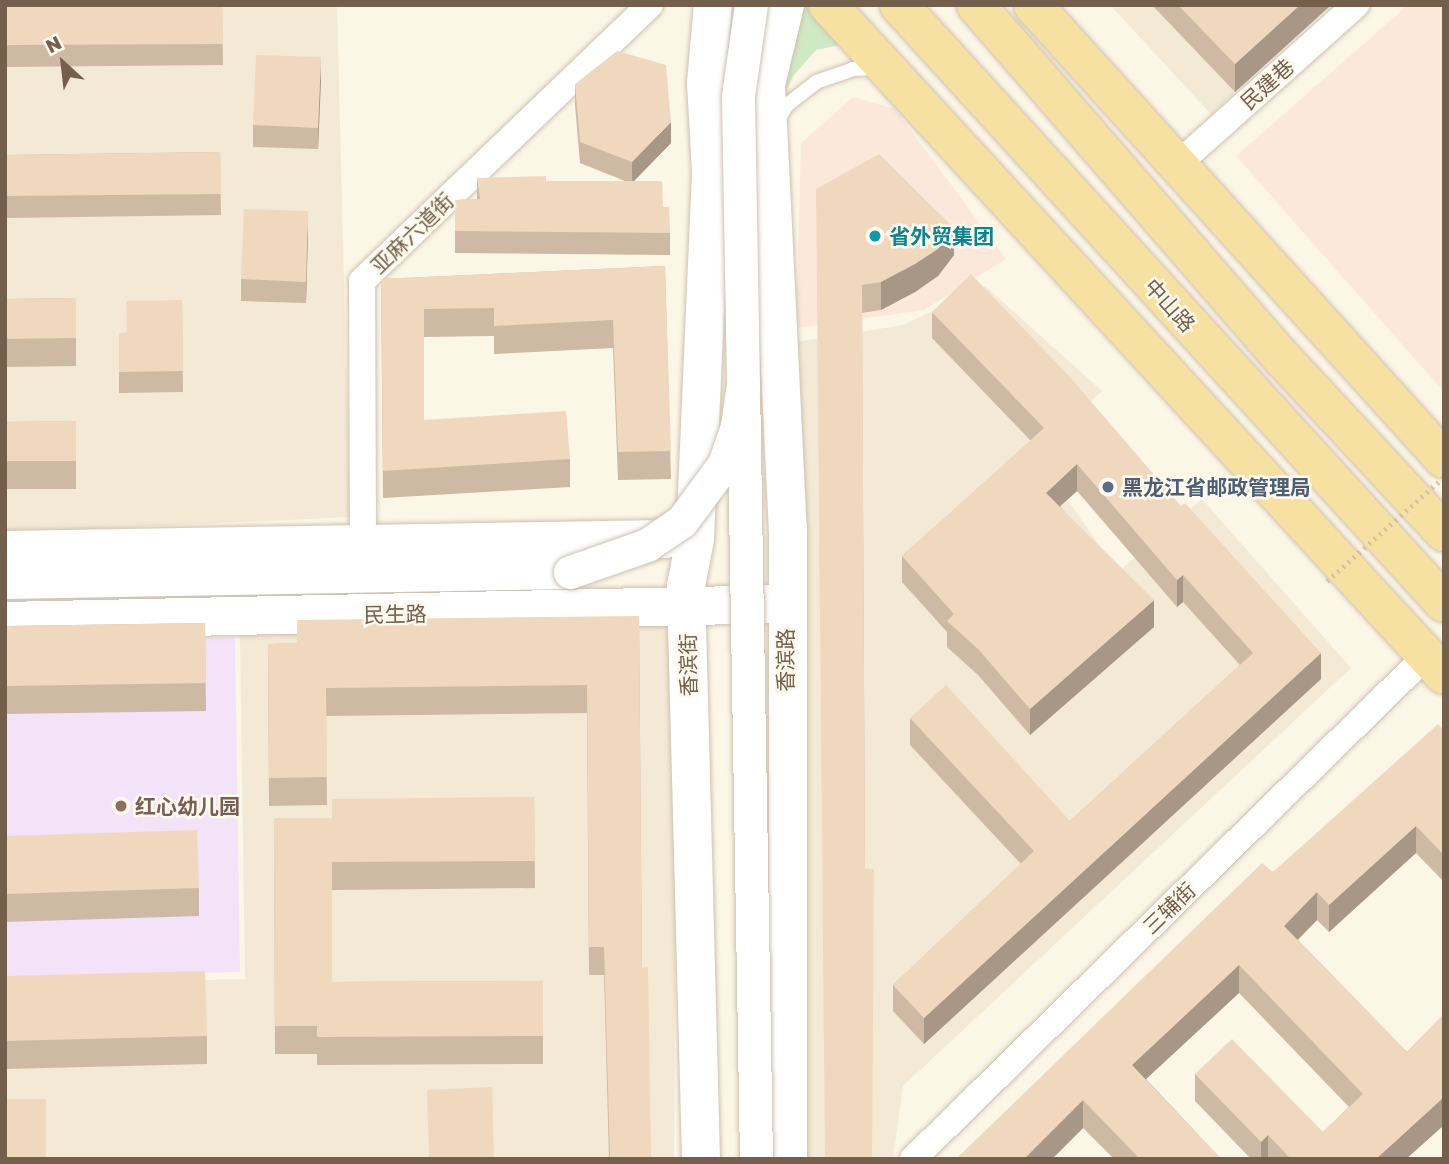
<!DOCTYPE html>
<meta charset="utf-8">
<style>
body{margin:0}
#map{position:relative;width:1449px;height:1164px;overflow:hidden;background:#fcf6e7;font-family:"Golos Text","Noto Sans SC",sans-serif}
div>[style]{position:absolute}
.residential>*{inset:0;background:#f3e9d5}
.commercial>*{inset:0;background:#fbe8db}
.education>*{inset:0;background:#f3e3f8}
.green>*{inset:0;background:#d0e9c5}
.roads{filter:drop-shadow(0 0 2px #cfc1b0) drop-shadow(0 0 2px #cfc1b0)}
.service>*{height:14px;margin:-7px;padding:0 7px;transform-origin:7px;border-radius:7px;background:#fff}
.minor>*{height:26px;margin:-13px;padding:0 13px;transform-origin:13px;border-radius:13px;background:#fff}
.tertiary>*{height:33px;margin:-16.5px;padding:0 16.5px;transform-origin:16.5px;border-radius:16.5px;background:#fff}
.secondary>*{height:38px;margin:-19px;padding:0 19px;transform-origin:19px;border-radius:19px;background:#fff}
.primary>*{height:38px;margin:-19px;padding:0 19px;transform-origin:19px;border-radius:19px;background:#f7e1a2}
.path-bridge>*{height:4.5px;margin-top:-2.25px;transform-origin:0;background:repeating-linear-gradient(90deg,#d5bca2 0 2px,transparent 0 7px)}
.bridges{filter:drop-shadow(0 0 2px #cfc1b0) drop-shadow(0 0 2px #cfc1b0)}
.tertiary-bridge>*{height:33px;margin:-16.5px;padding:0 16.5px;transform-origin:16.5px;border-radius:16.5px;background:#fff}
.wall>*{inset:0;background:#cebaa4}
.shaded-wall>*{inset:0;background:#a89786}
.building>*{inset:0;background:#f0d8bf}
.dots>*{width:19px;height:19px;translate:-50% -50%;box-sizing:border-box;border:4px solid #fef9ed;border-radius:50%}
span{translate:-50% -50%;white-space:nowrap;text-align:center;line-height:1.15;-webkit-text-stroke:5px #fef9ed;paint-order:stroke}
.street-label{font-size:21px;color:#745f4c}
.culture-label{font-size:21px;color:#0d838f;font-weight:700}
.left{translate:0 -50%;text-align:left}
.service-label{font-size:21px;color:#4e5e75;font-weight:700}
.education-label{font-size:21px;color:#785e54;font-weight:700}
.frame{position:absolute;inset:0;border:7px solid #745f4c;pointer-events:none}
.north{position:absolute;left:28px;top:28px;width:70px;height:70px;-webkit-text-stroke:5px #fef9ed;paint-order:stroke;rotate:333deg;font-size:19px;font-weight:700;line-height:28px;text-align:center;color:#745f4c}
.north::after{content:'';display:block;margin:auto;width:24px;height:32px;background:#745f4c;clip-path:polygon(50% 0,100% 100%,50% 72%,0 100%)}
</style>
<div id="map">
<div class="residential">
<i style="clip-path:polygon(5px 5px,337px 5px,350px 517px,5px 533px)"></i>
<i style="clip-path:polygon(1110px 5px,1332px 5px,1211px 114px)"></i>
<i style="clip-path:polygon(985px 286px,1102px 391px,1034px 452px,1118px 572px,1202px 499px,1351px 668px,903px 1086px,893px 1159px,801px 1159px,797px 342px,903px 325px)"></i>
<i style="clip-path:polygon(677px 616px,674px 1159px,5px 1159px,5px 985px,245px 979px,240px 636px)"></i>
</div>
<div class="commercial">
<i style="clip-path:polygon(1408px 5px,1444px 5px,1444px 392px,1236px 156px)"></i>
<i style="clip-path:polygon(853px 97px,895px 109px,1006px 259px,924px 310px,796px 328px,801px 143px)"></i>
</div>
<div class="education">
<i style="clip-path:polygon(235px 637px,240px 972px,5px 978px,5px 640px)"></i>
</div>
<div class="green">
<i style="clip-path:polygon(799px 5px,841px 5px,874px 38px,816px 50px,794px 75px,778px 106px)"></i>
</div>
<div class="roads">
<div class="service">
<i style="left:776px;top:123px;width:21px;rotate:-59deg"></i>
<i style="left:787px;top:105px;width:37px;rotate:-38deg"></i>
<i style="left:816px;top:82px;width:39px;rotate:-19deg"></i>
<i style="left:853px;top:69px;width:26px;rotate:-2deg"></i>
</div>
<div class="minor">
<i style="left:1178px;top:164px;width:239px;rotate:-41.8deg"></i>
<i style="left:363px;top:543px;width:262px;rotate:-90.2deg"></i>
<i style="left:362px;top:281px;width:399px;rotate:-43.8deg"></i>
<i style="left:913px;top:1159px;width:717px;rotate:-44.43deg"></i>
</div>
<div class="tertiary">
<i style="left:5px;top:582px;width:565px;rotate:-1.01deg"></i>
</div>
<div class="secondary">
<i style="left:785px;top:5px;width:81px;rotate:103.5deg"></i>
<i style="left:766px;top:84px;width:446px;rotate:87.2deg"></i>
<i style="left:788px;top:529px;width:630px;rotate:90deg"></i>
<i style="left:5px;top:550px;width:660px;rotate:-0.95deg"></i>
<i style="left:5px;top:621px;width:778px;rotate:-1.25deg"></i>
<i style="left:701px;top:1159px;width:573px;rotate:-91.5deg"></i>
<i style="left:686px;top:586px;width:48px;rotate:-79.2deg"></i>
<i style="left:695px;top:539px;width:367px;rotate:-87.5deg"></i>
<i style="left:711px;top:172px;width:89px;rotate:-93.2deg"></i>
<i style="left:706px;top:83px;width:78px;rotate:-84.9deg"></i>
</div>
<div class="primary">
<i style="left:828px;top:5px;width:910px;rotate:47.4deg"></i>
<i style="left:899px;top:5px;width:809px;rotate:47.65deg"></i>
<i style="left:976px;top:5px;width:470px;rotate:49.1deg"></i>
<i style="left:1284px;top:360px;width:235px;rotate:47.1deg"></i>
<i style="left:1033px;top:5px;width:612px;rotate:47.85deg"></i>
</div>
</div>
<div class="path-bridge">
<i style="left:1327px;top:581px;width:157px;rotate:-41.6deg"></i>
</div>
<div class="bridges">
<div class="tertiary-bridge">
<i style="left:743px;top:384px;width:775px;rotate:89.04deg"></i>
<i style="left:570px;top:572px;width:82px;rotate:-19.3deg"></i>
<i style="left:647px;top:545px;width:42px;rotate:-34.4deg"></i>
<i style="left:682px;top:521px;width:71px;rotate:-53.6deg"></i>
<i style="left:724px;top:464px;width:40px;rotate:-71.1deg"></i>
<i style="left:737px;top:426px;width:42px;rotate:-81.9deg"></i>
<i style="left:743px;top:384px;width:288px;rotate:-91deg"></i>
<i style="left:738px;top:96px;width:92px;rotate:-81.9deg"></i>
</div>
</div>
<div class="wall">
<i style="clip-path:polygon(5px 5px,222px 5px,223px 65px,5px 67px)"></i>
<i style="clip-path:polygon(1152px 5px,1331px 5px,1235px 92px)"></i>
<i style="clip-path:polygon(321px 79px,318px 149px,253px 147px,253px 125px)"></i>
<i style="clip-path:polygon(575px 84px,671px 143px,634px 181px,663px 207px,670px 233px,670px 255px,455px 253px,455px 200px,477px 199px,477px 178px,546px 181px,625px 181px,580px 163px,575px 105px)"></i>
<i style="clip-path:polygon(220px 152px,221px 215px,5px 218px,5px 155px)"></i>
<i style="clip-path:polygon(816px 189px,954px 255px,938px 276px,915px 292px,881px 310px,862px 313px,865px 869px,872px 1159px)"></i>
<i style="clip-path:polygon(308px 233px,306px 303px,241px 301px,241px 279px)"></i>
<i style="clip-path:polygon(665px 266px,671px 479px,618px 480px,613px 348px,494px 354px,494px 336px,424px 337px,424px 420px,570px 459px,570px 487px,383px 498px,381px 279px)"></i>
<i style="clip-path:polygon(76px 298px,76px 366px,5px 367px,5px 299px)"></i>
<i style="clip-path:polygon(182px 300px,183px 392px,119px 393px,119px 334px,126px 333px)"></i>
<i style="clip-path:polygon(932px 312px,1321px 679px,924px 1044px,893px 1011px,893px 985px,1021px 864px,910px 745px,910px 718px,1070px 821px,1240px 665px,1183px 602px,1177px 607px,1077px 491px,1060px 506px,1154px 627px,1030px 735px,978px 675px,947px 647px,947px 632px,902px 582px,902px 556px,1031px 441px,932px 338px)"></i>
<i style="clip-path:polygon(76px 421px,76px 489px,5px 489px,5px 422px)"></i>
<i style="clip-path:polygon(639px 616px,642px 968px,651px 1159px,609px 1159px,604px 975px,589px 975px,587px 713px,326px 716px,327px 805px,269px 806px,268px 644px,297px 643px)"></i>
<i style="clip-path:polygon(205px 623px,206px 711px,5px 714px,5px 626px)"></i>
<i style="clip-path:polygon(1444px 731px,1444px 882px,1416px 853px,1329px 932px,1317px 920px,1298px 940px,1407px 1052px,1444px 1014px,1444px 1125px,1406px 1159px,1251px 1159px,1195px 1101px,1195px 1074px,1323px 1132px,1349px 1107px,1239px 993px,1146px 1079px,1221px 1159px,1114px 1159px,1083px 1128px,1052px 1159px,956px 1159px,1273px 872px)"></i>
<i style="clip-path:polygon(534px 797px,535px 888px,332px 890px,332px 982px,543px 981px,543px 1064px,317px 1065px,317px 1054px,275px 1054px,274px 818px,332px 818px)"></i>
<i style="clip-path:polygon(5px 836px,199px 888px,199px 916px,5px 922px)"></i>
<i style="clip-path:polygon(5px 976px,207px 1036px,207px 1064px,5px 1069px)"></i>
</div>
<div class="shaded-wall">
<i style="clip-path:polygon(1300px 5px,1331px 5px,1235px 92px,1235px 64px)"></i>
<i style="clip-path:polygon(321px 57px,321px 79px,318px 149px,318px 128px)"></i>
<i style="clip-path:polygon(671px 122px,671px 143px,632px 183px,632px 162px)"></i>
<i style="clip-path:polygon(308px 211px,308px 233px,306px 303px,306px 282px)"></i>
<i style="clip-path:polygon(954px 228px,954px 255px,938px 276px,915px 292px,881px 310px,881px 282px)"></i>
<i style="clip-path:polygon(1077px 464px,1077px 491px,1046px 519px,1046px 493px)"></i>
<i style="clip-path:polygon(1183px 575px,1183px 602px,1177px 607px,1177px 580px)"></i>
<i style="clip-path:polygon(1154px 600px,1154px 627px,1030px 735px,1030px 709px)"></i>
<i style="clip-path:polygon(1321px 653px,1321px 679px,924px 1044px,924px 1018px)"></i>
<i style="clip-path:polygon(1416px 826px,1416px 853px,1329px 932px,1329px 905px)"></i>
<i style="clip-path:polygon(1317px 892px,1317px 920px,1284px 953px,1284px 926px)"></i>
<i style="clip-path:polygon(1239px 965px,1239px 993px,1132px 1092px,1132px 1065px)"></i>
<i style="clip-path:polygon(1444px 1097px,1444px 1125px,1406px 1159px,1376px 1159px)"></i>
<i style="clip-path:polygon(1083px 1100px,1083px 1128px,1052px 1159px,1024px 1159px)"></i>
<i style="clip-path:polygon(1268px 1135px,1268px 1159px,1261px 1159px,1261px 1142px)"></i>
</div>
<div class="building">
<i style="clip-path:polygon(5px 5px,222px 5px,223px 44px,5px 45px)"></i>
<i style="clip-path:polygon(1178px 5px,1300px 5px,1235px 64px)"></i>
<i style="clip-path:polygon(617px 51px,666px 65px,671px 122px,632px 162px,580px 142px,575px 84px)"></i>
<i style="clip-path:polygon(256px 55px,321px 57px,318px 128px,253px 125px)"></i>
<i style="clip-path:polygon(220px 152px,221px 194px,5px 196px,5px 155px)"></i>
<i style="clip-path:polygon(879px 154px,954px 228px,938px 249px,915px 264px,881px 282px,862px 285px,865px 869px,874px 869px,872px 1159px,825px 1159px,816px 189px)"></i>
<i style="clip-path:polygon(546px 176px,546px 181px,662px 181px,663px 207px,669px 207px,670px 233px,455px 231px,455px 200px,480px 199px,477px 178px)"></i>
<i style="clip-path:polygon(244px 209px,308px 211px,306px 282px,241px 279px)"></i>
<i style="clip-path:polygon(665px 266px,671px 451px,618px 452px,613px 320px,494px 326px,494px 308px,424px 309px,424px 420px,566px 411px,570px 459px,383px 471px,381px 279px)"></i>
<i style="clip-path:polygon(971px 274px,1069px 376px,1181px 506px,1185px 503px,1321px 653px,924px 1018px,893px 985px,1034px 851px,910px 718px,946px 685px,1070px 821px,1253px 653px,1183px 575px,1177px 580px,1077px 464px,1046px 493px,1154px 600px,1030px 709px,978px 649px,947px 621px,954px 614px,902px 556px,1044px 428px,932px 312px)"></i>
<i style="clip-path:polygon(76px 298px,76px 338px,5px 339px,5px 299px)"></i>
<i style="clip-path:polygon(182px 300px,183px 371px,119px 372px,119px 334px,127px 333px,126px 301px)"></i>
<i style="clip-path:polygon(76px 421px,76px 461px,5px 461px,5px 422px)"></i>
<i style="clip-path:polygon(639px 616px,642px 968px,648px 967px,651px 1159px,610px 1159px,604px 947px,589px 947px,587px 685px,326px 688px,327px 777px,269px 778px,268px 644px,297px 643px,297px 620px)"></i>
<i style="clip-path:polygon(205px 623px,206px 683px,5px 686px,5px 626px)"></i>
<i style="clip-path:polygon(1438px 724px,1444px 731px,1444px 855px,1416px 826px,1329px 905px,1317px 892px,1284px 926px,1407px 1052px,1444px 1014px,1444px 1097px,1376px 1159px,1291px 1159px,1268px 1135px,1261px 1142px,1195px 1074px,1232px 1039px,1323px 1132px,1363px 1094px,1239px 965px,1132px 1065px,1221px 1159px,1140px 1159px,1083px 1100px,1024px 1159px,956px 1159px,1262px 863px,1273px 872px)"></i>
<i style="clip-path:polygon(534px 797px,535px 861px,332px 862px,332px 982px,543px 981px,543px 1036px,317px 1037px,317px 1026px,275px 1026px,274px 818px,332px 818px,332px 799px)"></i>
<i style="clip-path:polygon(197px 830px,199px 888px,5px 894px,5px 836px)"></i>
<i style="clip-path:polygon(205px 971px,207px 1036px,5px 1041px,5px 976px)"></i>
<i style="clip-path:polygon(492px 1087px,494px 1159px,429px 1159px,427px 1090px)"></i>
<i style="clip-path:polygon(5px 1099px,46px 1099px,46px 1159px,5px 1159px)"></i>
</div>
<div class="dots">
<i style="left:875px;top:236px;background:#0f9aa8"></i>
<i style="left:1108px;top:487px;background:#5c6f8a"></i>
<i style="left:121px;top:806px;background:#8d6e63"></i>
</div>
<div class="street-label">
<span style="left:1267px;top:84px;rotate:-42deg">民建巷</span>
<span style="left:412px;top:233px;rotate:-44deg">亚麻六道街</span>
<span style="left:1170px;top:305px;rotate:48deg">中山路</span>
<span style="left:395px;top:614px;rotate:-1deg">民生路</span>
<span style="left:785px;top:660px;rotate:-90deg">香滨路</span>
<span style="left:688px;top:665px;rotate:-91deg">香滨街</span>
<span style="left:1169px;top:908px;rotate:-44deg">三辅街</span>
</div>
<div class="culture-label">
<span class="left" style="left:889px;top:236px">省外贸集团</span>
</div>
<div class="service-label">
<span class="left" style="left:1122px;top:487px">黑龙江省邮政管理局</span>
</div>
<div class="education-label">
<span class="left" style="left:135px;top:806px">红心幼儿园</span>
</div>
<div class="frame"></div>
<div class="north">N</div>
</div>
